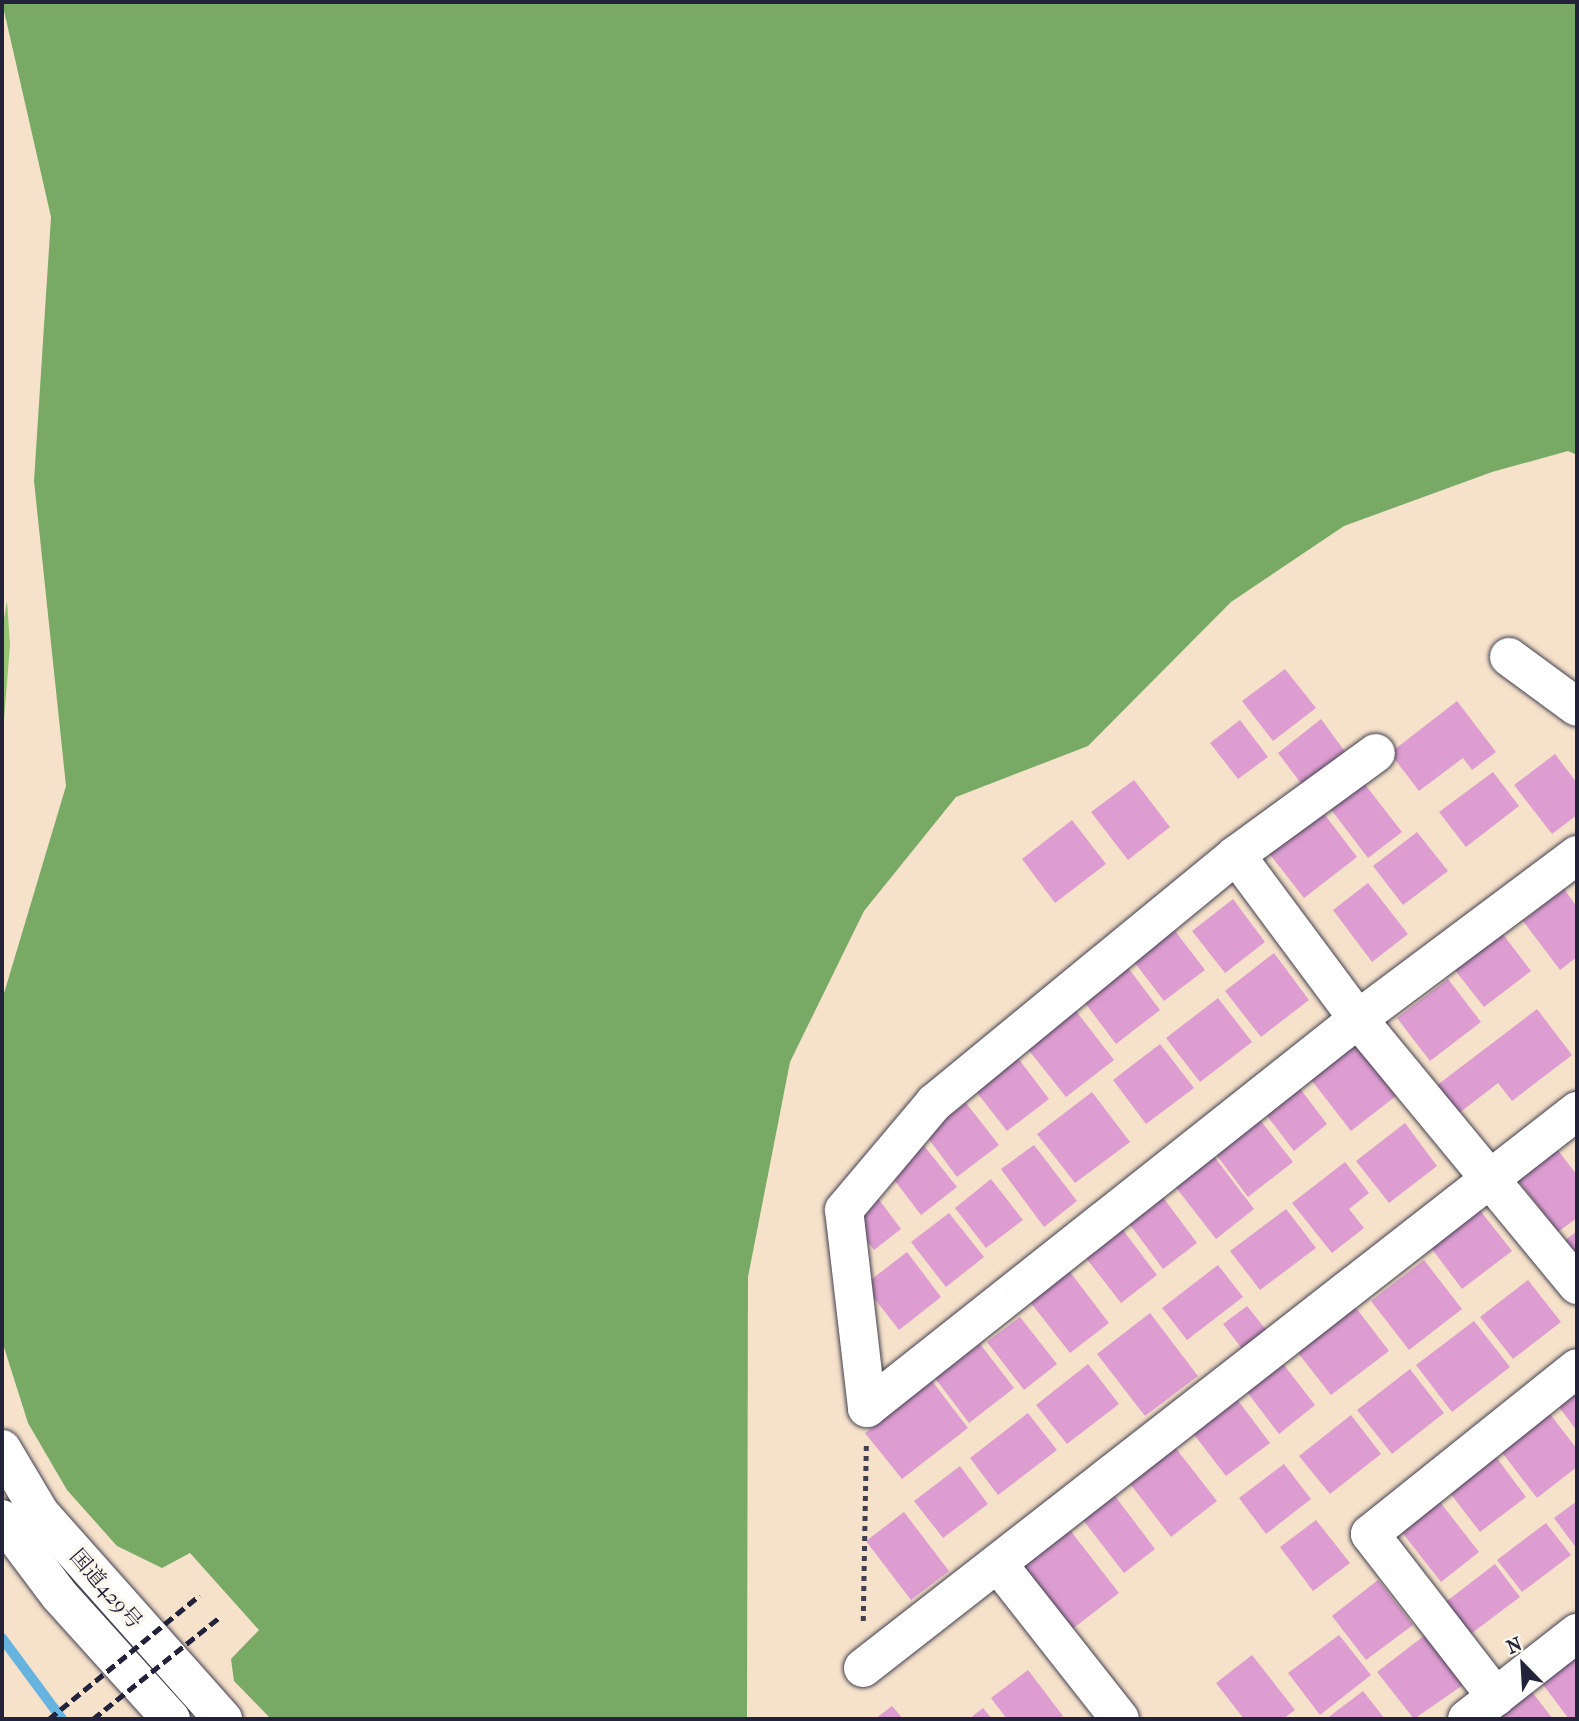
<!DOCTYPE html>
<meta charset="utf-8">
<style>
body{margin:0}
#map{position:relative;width:1579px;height:1721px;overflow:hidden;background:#f6e2ca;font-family:"IM FELL French Canon","Noto Serif JP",serif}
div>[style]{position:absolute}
.green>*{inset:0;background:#95c473}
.forest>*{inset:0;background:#78aa65}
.stream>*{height:10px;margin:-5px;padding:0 5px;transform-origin:5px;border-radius:5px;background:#66b3df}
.building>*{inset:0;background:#de9dd1}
.path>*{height:4.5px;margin-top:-2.25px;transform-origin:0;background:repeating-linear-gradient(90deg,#423f50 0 5px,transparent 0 10px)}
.roads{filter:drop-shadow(0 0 2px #423f50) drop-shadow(0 0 2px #423f50)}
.street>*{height:38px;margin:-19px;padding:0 19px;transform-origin:19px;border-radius:19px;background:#fff}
.highway>*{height:38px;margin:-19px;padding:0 19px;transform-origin:19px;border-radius:19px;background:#fff}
.rail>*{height:5px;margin-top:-2.5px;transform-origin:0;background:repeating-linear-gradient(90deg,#22223b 0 10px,transparent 0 15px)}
span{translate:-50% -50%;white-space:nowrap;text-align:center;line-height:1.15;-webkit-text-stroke:6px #fbf7ec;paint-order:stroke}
.street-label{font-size:21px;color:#22223b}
.frame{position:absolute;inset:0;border:4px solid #22223b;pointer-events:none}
.north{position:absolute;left:1488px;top:1630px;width:70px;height:70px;-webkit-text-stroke:5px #fbf7ec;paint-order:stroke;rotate:336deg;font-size:19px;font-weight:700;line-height:28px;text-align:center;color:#22223b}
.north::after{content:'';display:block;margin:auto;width:24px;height:32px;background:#22223b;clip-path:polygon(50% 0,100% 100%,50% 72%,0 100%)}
</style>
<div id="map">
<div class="green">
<i style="clip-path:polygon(7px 601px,10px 645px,2px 745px,2px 630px)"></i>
</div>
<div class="forest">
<i style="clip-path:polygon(2px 2px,1577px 2px,1577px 455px,1568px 451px,1492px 472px,1344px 526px,1231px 602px,1088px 746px,956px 797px,864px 911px,790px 1062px,748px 1277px,747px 1719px,271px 1719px,234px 1681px,231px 1659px,259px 1630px,190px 1553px,162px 1568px,117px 1546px,67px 1490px,28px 1423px,2px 1341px,2px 1000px,66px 786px,34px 481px,51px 217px)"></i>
</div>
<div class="stream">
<i style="left:2px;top:1638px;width:101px;rotate:53.5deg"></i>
</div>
<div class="building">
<i style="clip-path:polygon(1285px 669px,1316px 708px,1273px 741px,1242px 701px)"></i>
<i style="clip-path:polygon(1457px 701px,1496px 752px,1472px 770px,1463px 758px,1419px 791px,1390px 753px)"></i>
<i style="clip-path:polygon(1321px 719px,1346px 753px,1303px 786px,1278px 753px)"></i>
<i style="clip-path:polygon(1240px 720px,1268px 757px,1238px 779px,1210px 743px)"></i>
<i style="clip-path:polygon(1555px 754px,1577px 783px,1577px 815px,1552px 834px,1514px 785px)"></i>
<i style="clip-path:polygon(1493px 772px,1519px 806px,1466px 847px,1439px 812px)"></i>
<i style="clip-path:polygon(1360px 778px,1402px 832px,1368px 858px,1326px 803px)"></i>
<i style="clip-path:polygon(1134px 780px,1170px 827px,1128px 860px,1091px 812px)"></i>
<i style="clip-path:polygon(1322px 811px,1357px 857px,1304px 898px,1268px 852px)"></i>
<i style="clip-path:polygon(1072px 820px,1106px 864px,1055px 903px,1022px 859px)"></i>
<i style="clip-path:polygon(1417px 832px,1448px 871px,1403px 905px,1373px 866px)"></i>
<i style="clip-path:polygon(1368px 883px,1408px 934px,1372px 962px,1333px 910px)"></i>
<i style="clip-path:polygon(1564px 889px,1577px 907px,1577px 957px,1560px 970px,1523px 921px)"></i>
<i style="clip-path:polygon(1233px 899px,1265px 942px,1225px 973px,1192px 931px)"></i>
<i style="clip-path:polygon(1172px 927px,1205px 970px,1164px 1001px,1132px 959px)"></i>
<i style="clip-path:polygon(1499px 929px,1531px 971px,1484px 1007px,1451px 965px)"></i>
<i style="clip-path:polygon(1274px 953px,1309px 1000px,1261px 1037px,1225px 991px)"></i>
<i style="clip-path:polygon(1126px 965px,1160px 1010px,1116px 1044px,1082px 999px)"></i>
<i style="clip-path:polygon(1448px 979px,1481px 1022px,1430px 1061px,1397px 1018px)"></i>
<i style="clip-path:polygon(1218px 998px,1252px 1042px,1200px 1082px,1166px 1038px)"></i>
<i style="clip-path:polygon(1537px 1009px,1572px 1055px,1512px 1101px,1498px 1083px,1458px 1114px,1436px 1086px)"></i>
<i style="clip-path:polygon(1076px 1011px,1114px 1060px,1066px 1097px,1027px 1048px)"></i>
<i style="clip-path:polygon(1355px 1042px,1396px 1096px,1351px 1131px,1309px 1077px)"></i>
<i style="clip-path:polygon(1160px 1044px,1194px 1088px,1146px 1124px,1113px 1080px)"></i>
<i style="clip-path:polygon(1018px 1058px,1049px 1099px,1007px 1131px,975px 1090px)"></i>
<i style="clip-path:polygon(1298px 1086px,1327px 1124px,1294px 1151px,1264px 1112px)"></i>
<i style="clip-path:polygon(1092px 1092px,1130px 1142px,1075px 1183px,1037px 1134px)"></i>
<i style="clip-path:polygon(966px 1103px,999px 1145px,957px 1177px,925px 1134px)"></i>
<i style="clip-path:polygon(1253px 1111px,1293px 1162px,1248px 1197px,1209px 1145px)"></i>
<i style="clip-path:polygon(1405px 1123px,1437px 1166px,1389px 1203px,1356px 1161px)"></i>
<i style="clip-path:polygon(921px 1142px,957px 1187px,921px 1215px,886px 1169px)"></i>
<i style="clip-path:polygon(1034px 1145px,1077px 1201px,1044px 1227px,1001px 1169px)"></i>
<i style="clip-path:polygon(1557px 1149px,1577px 1175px,1577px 1218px,1558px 1232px,1518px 1180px)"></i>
<i style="clip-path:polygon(1213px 1155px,1254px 1209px,1216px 1239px,1174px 1185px)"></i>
<i style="clip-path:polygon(1345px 1162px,1369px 1193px,1349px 1209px,1364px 1228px,1332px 1253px,1292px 1203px)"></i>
<i style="clip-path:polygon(991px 1179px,1023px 1220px,986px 1248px,955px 1208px)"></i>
<i style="clip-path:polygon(871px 1189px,901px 1229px,874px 1250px,844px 1210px)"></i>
<i style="clip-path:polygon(1162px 1196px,1197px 1243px,1163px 1269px,1128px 1222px)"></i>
<i style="clip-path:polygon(1475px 1204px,1512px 1251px,1462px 1289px,1426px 1241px)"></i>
<i style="clip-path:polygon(1286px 1209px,1316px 1248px,1260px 1290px,1230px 1251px)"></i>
<i style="clip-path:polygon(949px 1213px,984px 1257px,946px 1287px,911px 1242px)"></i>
<i style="clip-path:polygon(1123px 1230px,1157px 1275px,1121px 1303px,1086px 1258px)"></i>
<i style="clip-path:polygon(1577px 1231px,1577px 1268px,1559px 1245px)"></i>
<i style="clip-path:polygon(907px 1252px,941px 1297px,899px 1330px,864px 1285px)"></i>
<i style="clip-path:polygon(1424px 1260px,1462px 1309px,1409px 1350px,1371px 1301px)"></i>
<i style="clip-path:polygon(1218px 1265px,1243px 1297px,1187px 1340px,1162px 1308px)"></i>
<i style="clip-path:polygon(1067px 1268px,1109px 1323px,1070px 1353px,1027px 1298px)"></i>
<i style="clip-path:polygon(1528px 1280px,1561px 1322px,1513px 1359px,1480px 1317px)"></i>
<i style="clip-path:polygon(1353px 1304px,1389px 1351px,1331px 1395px,1295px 1349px)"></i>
<i style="clip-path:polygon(1247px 1306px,1267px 1331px,1243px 1350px,1223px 1324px)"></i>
<i style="clip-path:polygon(1150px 1313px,1198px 1376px,1145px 1416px,1097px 1354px)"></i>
<i style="clip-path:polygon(1020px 1317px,1057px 1364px,1024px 1390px,987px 1342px)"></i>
<i style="clip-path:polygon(1474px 1321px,1510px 1367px,1452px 1412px,1416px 1365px)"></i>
<i style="clip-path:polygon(980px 1344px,1014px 1388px,969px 1423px,935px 1378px)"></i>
<i style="clip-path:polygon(1277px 1356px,1315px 1405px,1279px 1434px,1241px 1384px)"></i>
<i style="clip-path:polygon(1088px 1364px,1119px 1404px,1067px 1444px,1036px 1405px)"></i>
<i style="clip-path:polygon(1410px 1369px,1444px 1413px,1392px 1454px,1357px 1410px)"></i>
<i style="clip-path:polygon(932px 1381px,968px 1428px,902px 1479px,865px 1433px)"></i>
<i style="clip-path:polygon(1577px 1387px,1577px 1431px,1556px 1403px)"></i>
<i style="clip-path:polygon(1236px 1398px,1270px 1443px,1226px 1476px,1192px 1432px)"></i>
<i style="clip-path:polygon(1028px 1413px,1057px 1450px,998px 1495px,970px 1458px)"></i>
<i style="clip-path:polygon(1550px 1414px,1577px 1449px,1577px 1467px,1537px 1498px,1501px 1451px)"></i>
<i style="clip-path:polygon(1351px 1415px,1381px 1454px,1330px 1494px,1299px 1456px)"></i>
<i style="clip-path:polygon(1174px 1446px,1217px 1501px,1171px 1537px,1128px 1481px)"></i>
<i style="clip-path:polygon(1493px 1453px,1526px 1497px,1480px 1532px,1447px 1489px)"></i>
<i style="clip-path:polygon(1284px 1464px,1311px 1499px,1266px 1534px,1239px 1498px)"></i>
<i style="clip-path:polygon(960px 1466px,988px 1504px,943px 1538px,914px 1501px)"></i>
<i style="clip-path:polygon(1115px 1496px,1155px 1549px,1124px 1573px,1083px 1520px)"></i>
<i style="clip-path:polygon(1577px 1501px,1577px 1549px,1554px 1518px)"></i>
<i style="clip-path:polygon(1440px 1502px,1479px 1552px,1441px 1582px,1401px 1531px)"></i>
<i style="clip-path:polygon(904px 1512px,949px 1571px,911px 1600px,866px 1541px)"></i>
<i style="clip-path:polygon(1316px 1520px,1350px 1563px,1313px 1591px,1280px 1547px)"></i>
<i style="clip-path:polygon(1546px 1523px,1571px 1555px,1522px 1592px,1497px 1560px)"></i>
<i style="clip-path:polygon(1066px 1525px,1119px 1593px,1071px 1630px,1018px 1561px)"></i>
<i style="clip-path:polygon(1495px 1564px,1520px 1597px,1468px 1636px,1443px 1604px)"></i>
<i style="clip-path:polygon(1378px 1580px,1413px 1625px,1366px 1660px,1332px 1616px)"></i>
<i style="clip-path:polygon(1339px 1635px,1371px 1675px,1320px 1715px,1288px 1673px)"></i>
<i style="clip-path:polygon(1425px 1635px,1463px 1685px,1414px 1719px,1377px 1672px)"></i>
<i style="clip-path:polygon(1577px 1654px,1577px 1718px,1569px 1719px,1541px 1682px)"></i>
<i style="clip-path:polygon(1252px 1655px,1295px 1710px,1283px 1719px,1244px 1719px,1216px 1683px)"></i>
<i style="clip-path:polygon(1028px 1670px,1063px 1716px,1058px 1719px,1007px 1719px,991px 1698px)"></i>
<i style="clip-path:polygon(1363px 1691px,1385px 1719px,1326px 1719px)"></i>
<i style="clip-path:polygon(1532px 1692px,1553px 1719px,1498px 1719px)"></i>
<i style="clip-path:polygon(892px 1706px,903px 1719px,875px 1719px)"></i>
<i style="clip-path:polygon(983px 1708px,992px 1719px,969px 1719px)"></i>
</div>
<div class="path">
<i style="left:863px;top:1621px;width:177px;rotate:-89deg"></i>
</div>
<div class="roads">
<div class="street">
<i style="left:1509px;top:657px;width:84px;rotate:36.3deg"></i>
<i style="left:1236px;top:855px;width:204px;rotate:53.4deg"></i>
<i style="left:1358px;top:1019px;width:345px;rotate:50.5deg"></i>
<i style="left:867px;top:1408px;width:199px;rotate:-96.6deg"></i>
<i style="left:844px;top:1210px;width:140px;rotate:-49.9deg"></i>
<i style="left:934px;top:1103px;width:391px;rotate:-39.4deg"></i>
<i style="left:1236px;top:855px;width:173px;rotate:-36.1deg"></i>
<i style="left:867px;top:1408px;width:626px;rotate:-38.39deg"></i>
<i style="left:1358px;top:1019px;width:274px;rotate:-36.8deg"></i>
<i style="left:998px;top:1564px;width:197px;rotate:51.8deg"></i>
<i style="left:863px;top:1668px;width:906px;rotate:-37.96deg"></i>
<i style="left:1496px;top:1697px;width:206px;rotate:-127.7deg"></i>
<i style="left:1370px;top:1534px;width:265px;rotate:-38.7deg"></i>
<i style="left:1467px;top:1719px;width:140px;rotate:-38deg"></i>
</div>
<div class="highway">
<i style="left:2px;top:1449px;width:74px;rotate:59.3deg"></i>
<i style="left:40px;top:1513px;width:276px;rotate:48.4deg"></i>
<i style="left:2px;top:1519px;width:95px;rotate:53.1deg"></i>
<i style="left:59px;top:1595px;width:167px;rotate:47.9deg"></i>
</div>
</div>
<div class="rail">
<i style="left:49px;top:1719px;width:195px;rotate:-39.4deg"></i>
<i style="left:93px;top:1719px;width:163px;rotate:-38.8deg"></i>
</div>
<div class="street-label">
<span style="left:106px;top:1589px;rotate:49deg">国道429号</span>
</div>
<div class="frame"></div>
<div class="north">N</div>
</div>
